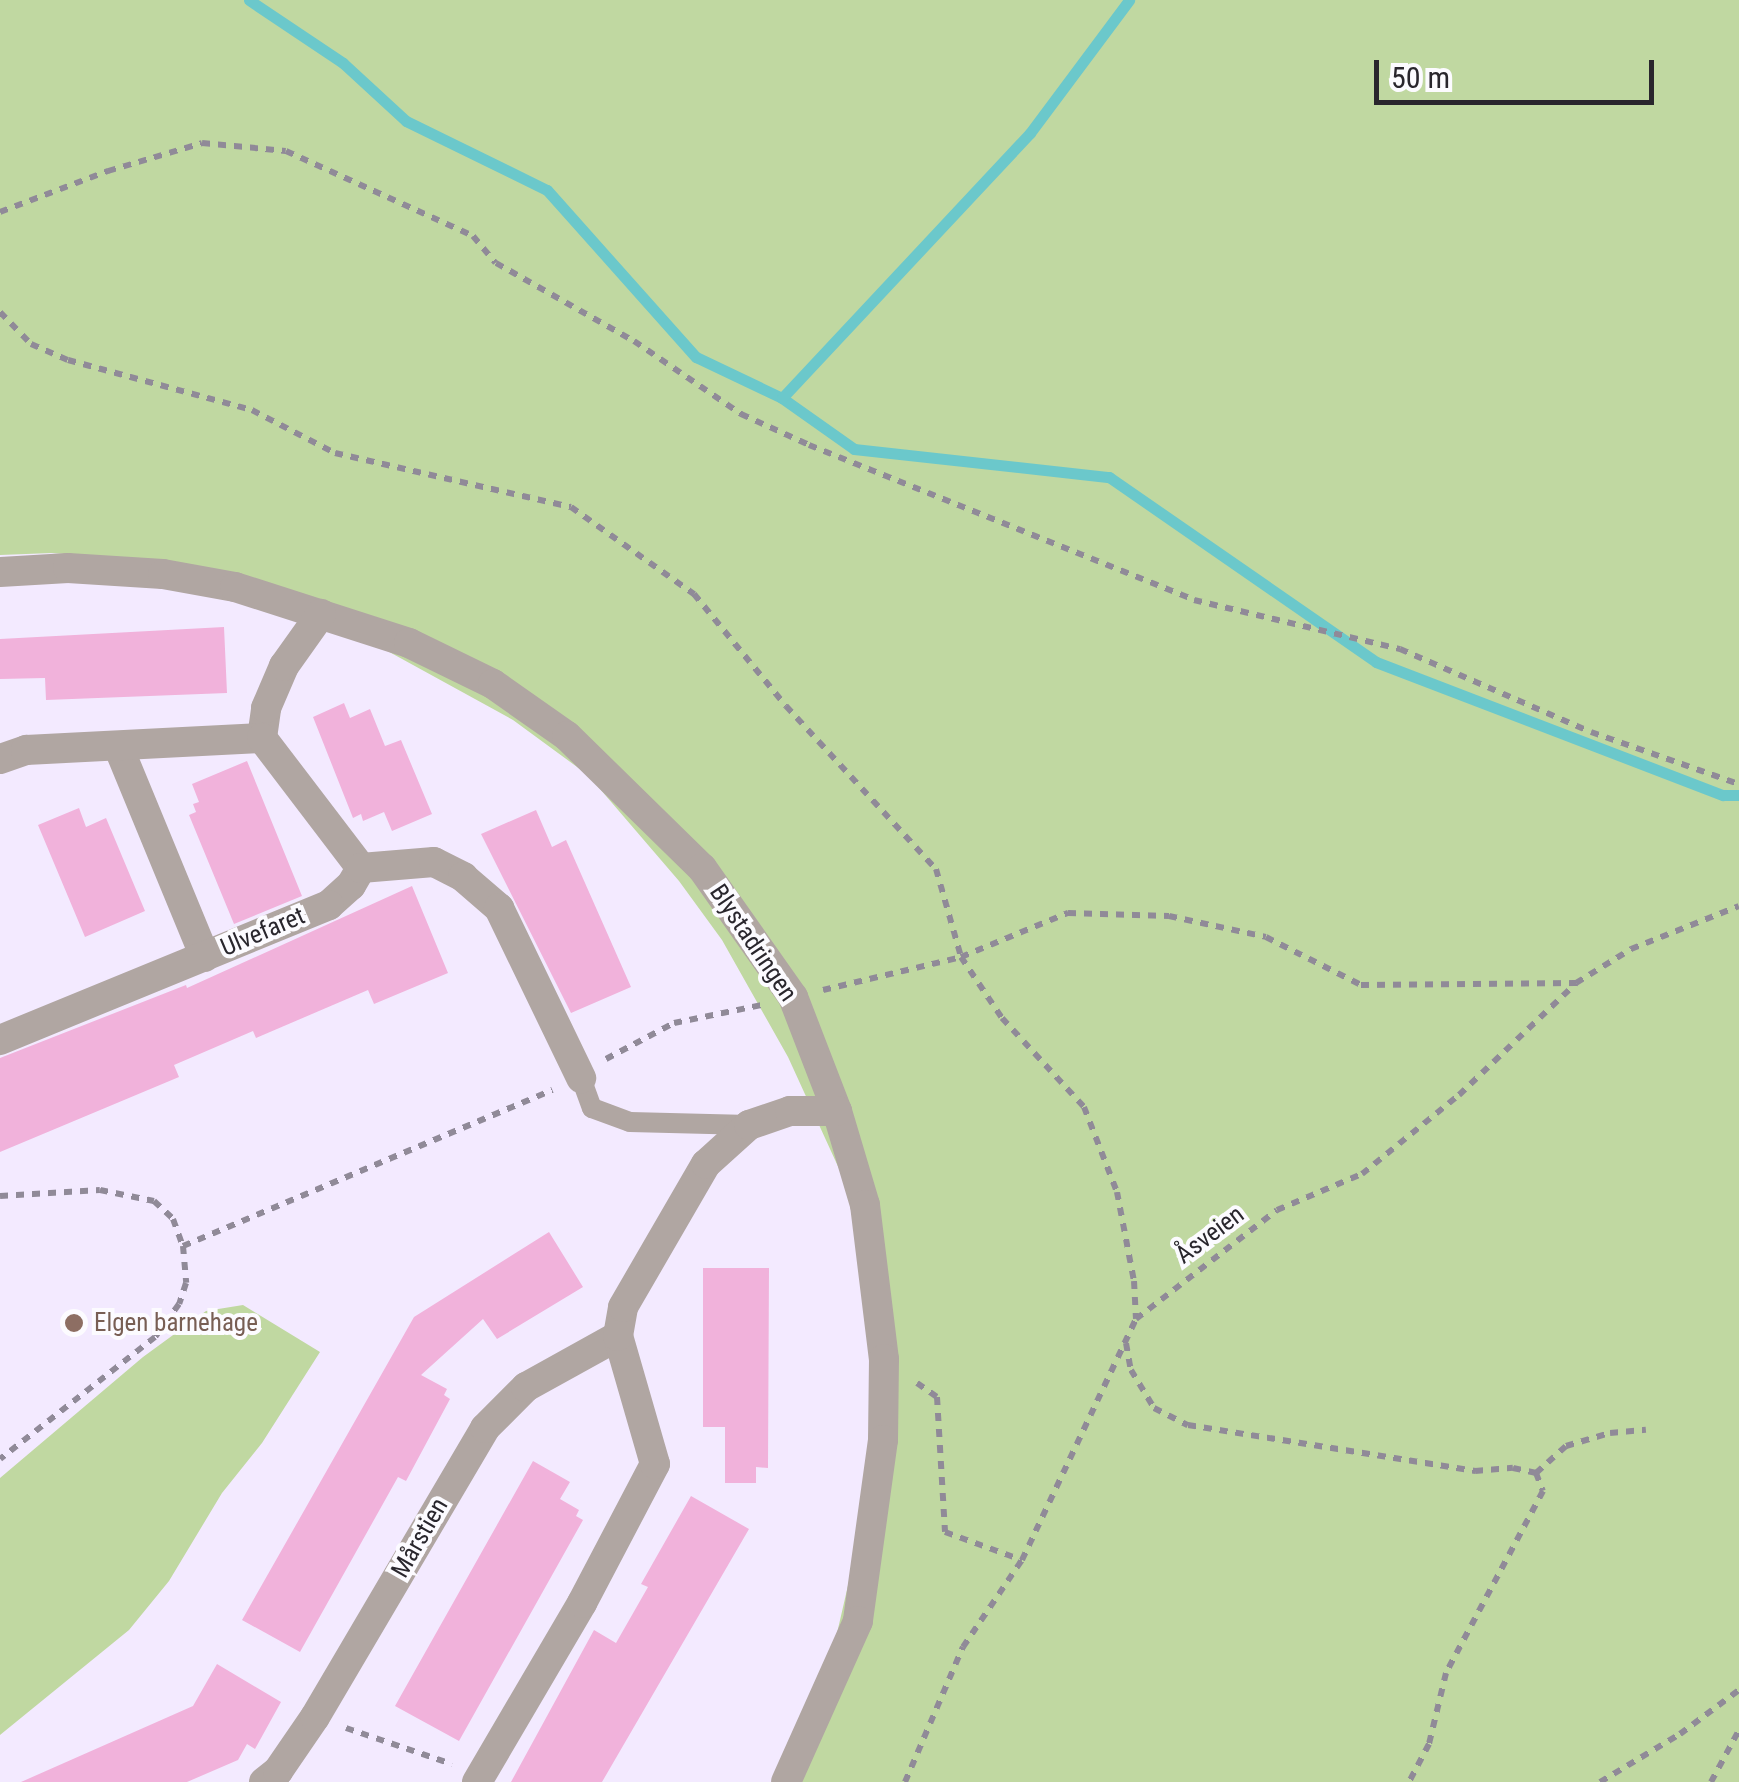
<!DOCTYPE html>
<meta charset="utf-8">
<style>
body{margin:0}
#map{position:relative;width:1739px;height:1782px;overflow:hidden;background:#f3eaff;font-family:"Roboto Condensed",sans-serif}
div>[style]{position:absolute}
.green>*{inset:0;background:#c0d8a1}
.stream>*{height:11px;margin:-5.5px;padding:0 5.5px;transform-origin:5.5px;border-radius:5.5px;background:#6bc8cb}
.building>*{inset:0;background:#f1b2db}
.path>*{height:6px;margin-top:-3px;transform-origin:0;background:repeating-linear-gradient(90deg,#908a98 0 8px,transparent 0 16px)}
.lane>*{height:20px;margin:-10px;padding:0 10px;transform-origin:10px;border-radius:10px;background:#b0a6a2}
.street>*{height:30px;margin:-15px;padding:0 15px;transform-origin:15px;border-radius:15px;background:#b0a6a2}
.dots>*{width:28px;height:28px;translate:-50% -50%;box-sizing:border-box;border:5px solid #fcfbff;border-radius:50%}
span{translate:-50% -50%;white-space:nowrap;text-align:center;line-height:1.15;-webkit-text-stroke:8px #fcfbff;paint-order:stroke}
.street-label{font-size:25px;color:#29262d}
.education-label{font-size:25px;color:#785e54}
.left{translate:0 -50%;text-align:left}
.scale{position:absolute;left:1374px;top:60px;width:280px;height:45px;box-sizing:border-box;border:5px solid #29262d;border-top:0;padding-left:12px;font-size:30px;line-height:35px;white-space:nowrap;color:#29262d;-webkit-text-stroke:8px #fcfbff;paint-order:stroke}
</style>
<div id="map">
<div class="green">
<i style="clip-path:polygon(0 0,1739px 0,1739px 1782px,777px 1782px,832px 1655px,878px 1455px,857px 1208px,788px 1057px,722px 940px,679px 881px,588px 775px,513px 720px,362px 637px,162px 562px,52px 553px,0 555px)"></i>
<i style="clip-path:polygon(243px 1305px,320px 1352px,262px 1443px,222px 1493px,169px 1581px,129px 1630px,0 1735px,0 1478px,143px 1357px,206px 1311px)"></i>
</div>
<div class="stream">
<i style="left:249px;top:0;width:113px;rotate:33.8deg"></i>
<i style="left:343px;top:63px;width:86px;rotate:42.6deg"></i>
<i style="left:406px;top:121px;width:157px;rotate:26.1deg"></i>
<i style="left:547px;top:190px;width:224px;rotate:48.3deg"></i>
<i style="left:696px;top:357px;width:95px;rotate:25.5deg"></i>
<i style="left:782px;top:398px;width:88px;rotate:35.3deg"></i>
<i style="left:854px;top:449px;width:257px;rotate:6.3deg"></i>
<i style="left:1109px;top:477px;width:325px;rotate:34.7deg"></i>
<i style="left:1376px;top:662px;width:372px;rotate:21deg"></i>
<i style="left:1723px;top:795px;width:16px"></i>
<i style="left:782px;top:398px;width:363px;rotate:-46.9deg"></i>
<i style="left:1030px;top:133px;width:166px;rotate:-53.3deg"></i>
</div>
<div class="building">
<i style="clip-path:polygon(224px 627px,227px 693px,46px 700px,45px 678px,0 679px,0 639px)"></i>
<i style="clip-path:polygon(344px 703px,350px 718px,370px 709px,385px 746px,401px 740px,432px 814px,392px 831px,384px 812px,363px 821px,361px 814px,353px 818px,313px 717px)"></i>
<i style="clip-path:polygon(247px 761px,302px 896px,234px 924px,189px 815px,196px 812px,193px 804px,199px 802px,192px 784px)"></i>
<i style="clip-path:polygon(79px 808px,86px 827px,106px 818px,145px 911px,85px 937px,38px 825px)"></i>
<i style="clip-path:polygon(536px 810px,552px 847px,566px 840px,631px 987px,571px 1013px,481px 834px)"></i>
<i style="clip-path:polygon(412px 886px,448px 973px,374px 1004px,368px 990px,256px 1038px,253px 1031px,174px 1065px,179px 1077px,0 1152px,0 1058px,186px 985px,187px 988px)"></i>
<i style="clip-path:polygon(549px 1232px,583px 1287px,497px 1339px,483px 1319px,421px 1375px,447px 1389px,444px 1395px,450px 1399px,406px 1481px,398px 1477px,300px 1652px,242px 1620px,414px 1317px)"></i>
<i style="clip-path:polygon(703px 1268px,769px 1268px,768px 1468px,756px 1467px,756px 1483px,725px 1483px,725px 1427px,703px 1427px)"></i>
<i style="clip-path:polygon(533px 1461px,570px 1482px,560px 1499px,579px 1510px,576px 1516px,583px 1520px,459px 1741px,395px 1706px)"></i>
<i style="clip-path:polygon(691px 1496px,749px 1529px,602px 1782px,511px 1782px,594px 1630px,616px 1643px,648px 1587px,641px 1584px)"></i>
<i style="clip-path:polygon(217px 1664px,281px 1702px,255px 1749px,247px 1744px,238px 1760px,187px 1782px,21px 1782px,193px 1706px)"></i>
</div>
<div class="path">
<i style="left:0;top:212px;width:116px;rotate:-20.8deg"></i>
<i style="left:108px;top:171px;width:98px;rotate:-16.6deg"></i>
<i style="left:202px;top:143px;width:84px;rotate:5.4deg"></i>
<i style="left:286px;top:151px;width:205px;rotate:24.4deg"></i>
<i style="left:473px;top:236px;width:35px;rotate:50deg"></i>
<i style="left:496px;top:263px;width:159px;rotate:29.5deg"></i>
<i style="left:634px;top:341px;width:130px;rotate:34.3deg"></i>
<i style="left:741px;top:414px;width:75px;rotate:24.5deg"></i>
<i style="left:809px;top:445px;width:415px;rotate:21.9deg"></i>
<i style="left:1194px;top:600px;width:212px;rotate:13.4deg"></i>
<i style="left:1400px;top:649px;width:208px;rotate:23.5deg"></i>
<i style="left:1591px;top:732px;width:157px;rotate:19.4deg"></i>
<i style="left:0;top:312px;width:45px;rotate:45.9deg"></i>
<i style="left:31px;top:344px;width:40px;rotate:23.4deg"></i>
<i style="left:68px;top:360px;width:191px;rotate:15.2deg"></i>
<i style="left:252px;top:410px;width:93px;rotate:27.4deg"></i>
<i style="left:335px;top:453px;width:242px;rotate:12.9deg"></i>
<i style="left:571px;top:507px;width:151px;rotate:35.3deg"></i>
<i style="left:694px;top:594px;width:145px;rotate:50.6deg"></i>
<i style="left:786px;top:706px;width:222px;rotate:47.4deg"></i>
<i style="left:936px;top:869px;width:91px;rotate:74.1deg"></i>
<i style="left:961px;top:957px;width:73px;rotate:56.1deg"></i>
<i style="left:1002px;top:1018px;width:121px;rotate:47.3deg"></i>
<i style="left:1084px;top:1107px;width:91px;rotate:68.8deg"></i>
<i style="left:1117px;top:1192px;width:91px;rotate:79.2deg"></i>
<i style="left:1134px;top:1281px;width:38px;rotate:87deg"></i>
<i style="left:823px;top:990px;width:142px;rotate:-13.4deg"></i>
<i style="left:961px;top:957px;width:116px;rotate:-22.4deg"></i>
<i style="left:1068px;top:913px;width:101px;rotate:1.7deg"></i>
<i style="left:1169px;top:916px;width:99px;rotate:12.2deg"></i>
<i style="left:1266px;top:937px;width:106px;rotate:26.8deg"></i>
<i style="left:1361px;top:985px;width:215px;rotate:-0.5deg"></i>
<i style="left:606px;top:1059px;width:77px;rotate:-27.9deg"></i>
<i style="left:674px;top:1023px;width:90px;rotate:-11.6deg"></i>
<i style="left:0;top:1196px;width:100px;rotate:-3.4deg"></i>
<i style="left:100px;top:1190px;width:55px;rotate:11.5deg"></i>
<i style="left:154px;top:1201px;width:26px;rotate:43deg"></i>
<i style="left:173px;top:1219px;width:29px;rotate:70deg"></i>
<i style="left:183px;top:1246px;width:37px;rotate:85deg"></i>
<i style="left:186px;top:1283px;width:22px;rotate:108deg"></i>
<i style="left:179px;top:1304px;width:41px;rotate:126deg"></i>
<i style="left:155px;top:1337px;width:197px;rotate:141.8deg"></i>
<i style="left:183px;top:1246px;width:401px;rotate:-22.9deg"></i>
<i style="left:1126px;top:1343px;width:27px;rotate:80deg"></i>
<i style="left:1131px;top:1370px;width:44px;rotate:58.8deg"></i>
<i style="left:1154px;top:1408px;width:38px;rotate:27deg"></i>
<i style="left:1188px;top:1425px;width:291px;rotate:9.1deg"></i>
<i style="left:1475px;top:1471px;width:38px;rotate:-5deg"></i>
<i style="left:1513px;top:1468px;width:24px;rotate:12deg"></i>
<i style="left:1536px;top:1473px;width:19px;rotate:69deg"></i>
<i style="left:1543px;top:1491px;width:206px;rotate:118.1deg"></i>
<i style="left:1446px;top:1673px;width:73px;rotate:103.5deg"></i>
<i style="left:1429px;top:1744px;width:43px;rotate:117.8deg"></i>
<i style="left:917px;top:1383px;width:24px;rotate:35deg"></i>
<i style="left:937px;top:1397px;width:135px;rotate:86.6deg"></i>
<i style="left:945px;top:1532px;width:82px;rotate:20deg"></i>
<i style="left:1536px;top:1473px;width:40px;rotate:-42deg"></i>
<i style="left:1566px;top:1446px;width:46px;rotate:-16.5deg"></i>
<i style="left:1610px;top:1433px;width:36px;rotate:-5deg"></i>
<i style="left:346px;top:1728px;width:112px;rotate:18.8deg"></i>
<i style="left:905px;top:1782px;width:147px;rotate:-66.8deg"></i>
<i style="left:963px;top:1647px;width:105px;rotate:-55.9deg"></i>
<i style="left:1022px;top:1560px;width:267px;rotate:-64.7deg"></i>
<i style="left:1136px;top:1319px;width:178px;rotate:-37.7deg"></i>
<i style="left:1277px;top:1210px;width:92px;rotate:-23deg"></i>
<i style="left:1362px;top:1174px;width:125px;rotate:-39.2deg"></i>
<i style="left:1459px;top:1095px;width:162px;rotate:-43.7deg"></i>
<i style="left:1576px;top:983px;width:65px;rotate:-31.7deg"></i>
<i style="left:1631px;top:949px;width:116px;rotate:-21.7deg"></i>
<i style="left:1600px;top:1782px;width:93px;rotate:-31deg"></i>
<i style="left:1680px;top:1734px;width:74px;rotate:-36.7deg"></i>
<i style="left:1711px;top:1782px;width:59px;rotate:-61.7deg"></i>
</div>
<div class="lane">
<i style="left:581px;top:1078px;width:32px;rotate:70deg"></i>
<i style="left:592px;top:1108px;width:40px;rotate:20.2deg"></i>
<i style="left:630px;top:1122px;width:119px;rotate:1.4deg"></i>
</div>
<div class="street">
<i style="left:0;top:572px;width:68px;rotate:-3.4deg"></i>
<i style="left:68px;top:568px;width:95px;rotate:3.6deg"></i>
<i style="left:163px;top:574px;width:73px;rotate:10.2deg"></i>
<i style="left:235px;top:587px;width:183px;rotate:17.8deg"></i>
<i style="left:409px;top:643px;width:93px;rotate:26deg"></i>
<i style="left:493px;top:684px;width:90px;rotate:35.1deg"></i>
<i style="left:567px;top:736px;width:189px;rotate:44.4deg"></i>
<i style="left:702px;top:868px;width:158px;rotate:54.8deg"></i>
<i style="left:793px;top:997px;width:122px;rotate:68.9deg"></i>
<i style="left:837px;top:1111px;width:98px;rotate:73.4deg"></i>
<i style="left:865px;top:1205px;width:155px;rotate:83deg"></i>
<i style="left:884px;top:1359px;width:81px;rotate:90.7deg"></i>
<i style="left:883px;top:1440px;width:183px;rotate:97.9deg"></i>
<i style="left:858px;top:1621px;width:176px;rotate:114.1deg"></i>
<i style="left:262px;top:738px;width:30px;rotate:-82deg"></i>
<i style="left:266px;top:708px;width:46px;rotate:-66.8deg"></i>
<i style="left:284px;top:666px;width:64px;rotate:-54.6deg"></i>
<i style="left:118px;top:746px;width:228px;rotate:67.6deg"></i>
<i style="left:0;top:759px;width:28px;rotate:-19deg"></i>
<i style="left:26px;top:750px;width:236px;rotate:-2.9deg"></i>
<i style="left:262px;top:738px;width:163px;rotate:52.7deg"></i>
<i style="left:361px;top:868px;width:20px;rotate:120deg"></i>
<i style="left:351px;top:885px;width:30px;rotate:138deg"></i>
<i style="left:329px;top:905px;width:356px;rotate:157.7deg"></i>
<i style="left:361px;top:868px;width:73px;rotate:-4.7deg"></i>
<i style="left:434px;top:862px;width:33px;rotate:27deg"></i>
<i style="left:463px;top:877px;width:48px;rotate:40.7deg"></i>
<i style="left:499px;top:908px;width:189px;rotate:64.2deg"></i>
<i style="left:264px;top:1782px;width:18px;rotate:-38deg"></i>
<i style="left:278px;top:1771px;width:65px;rotate:-55.6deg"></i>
<i style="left:315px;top:1717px;width:335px;rotate:-59.5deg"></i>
<i style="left:485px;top:1428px;width:58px;rotate:-45deg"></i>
<i style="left:526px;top:1387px;width:105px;rotate:-29deg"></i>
<i style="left:477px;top:1782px;width:208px;rotate:-59.6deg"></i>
<i style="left:582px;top:1603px;width:157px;rotate:-62.3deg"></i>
<i style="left:655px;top:1464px;width:133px;rotate:-106.1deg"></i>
<i style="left:618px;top:1336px;width:29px;rotate:-80deg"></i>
<i style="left:623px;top:1307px;width:165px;rotate:-59.9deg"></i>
<i style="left:706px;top:1164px;width:58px;rotate:-42.2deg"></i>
<i style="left:749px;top:1125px;width:43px;rotate:-18.9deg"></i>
<i style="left:790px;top:1111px;width:47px"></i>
</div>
<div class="dots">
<i style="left:74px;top:1323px;background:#8d6e63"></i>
</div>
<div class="street-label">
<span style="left:263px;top:932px;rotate:-23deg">Ulvefaret</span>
<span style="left:753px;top:943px;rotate:56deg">Blystadringen</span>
<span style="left:1210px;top:1235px;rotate:-37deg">Åsveien</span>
<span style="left:420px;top:1538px;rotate:-60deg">Mårstien</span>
</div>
<div class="education-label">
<span class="left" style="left:94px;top:1323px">Elgen barnehage</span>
</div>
<div class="scale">50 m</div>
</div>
